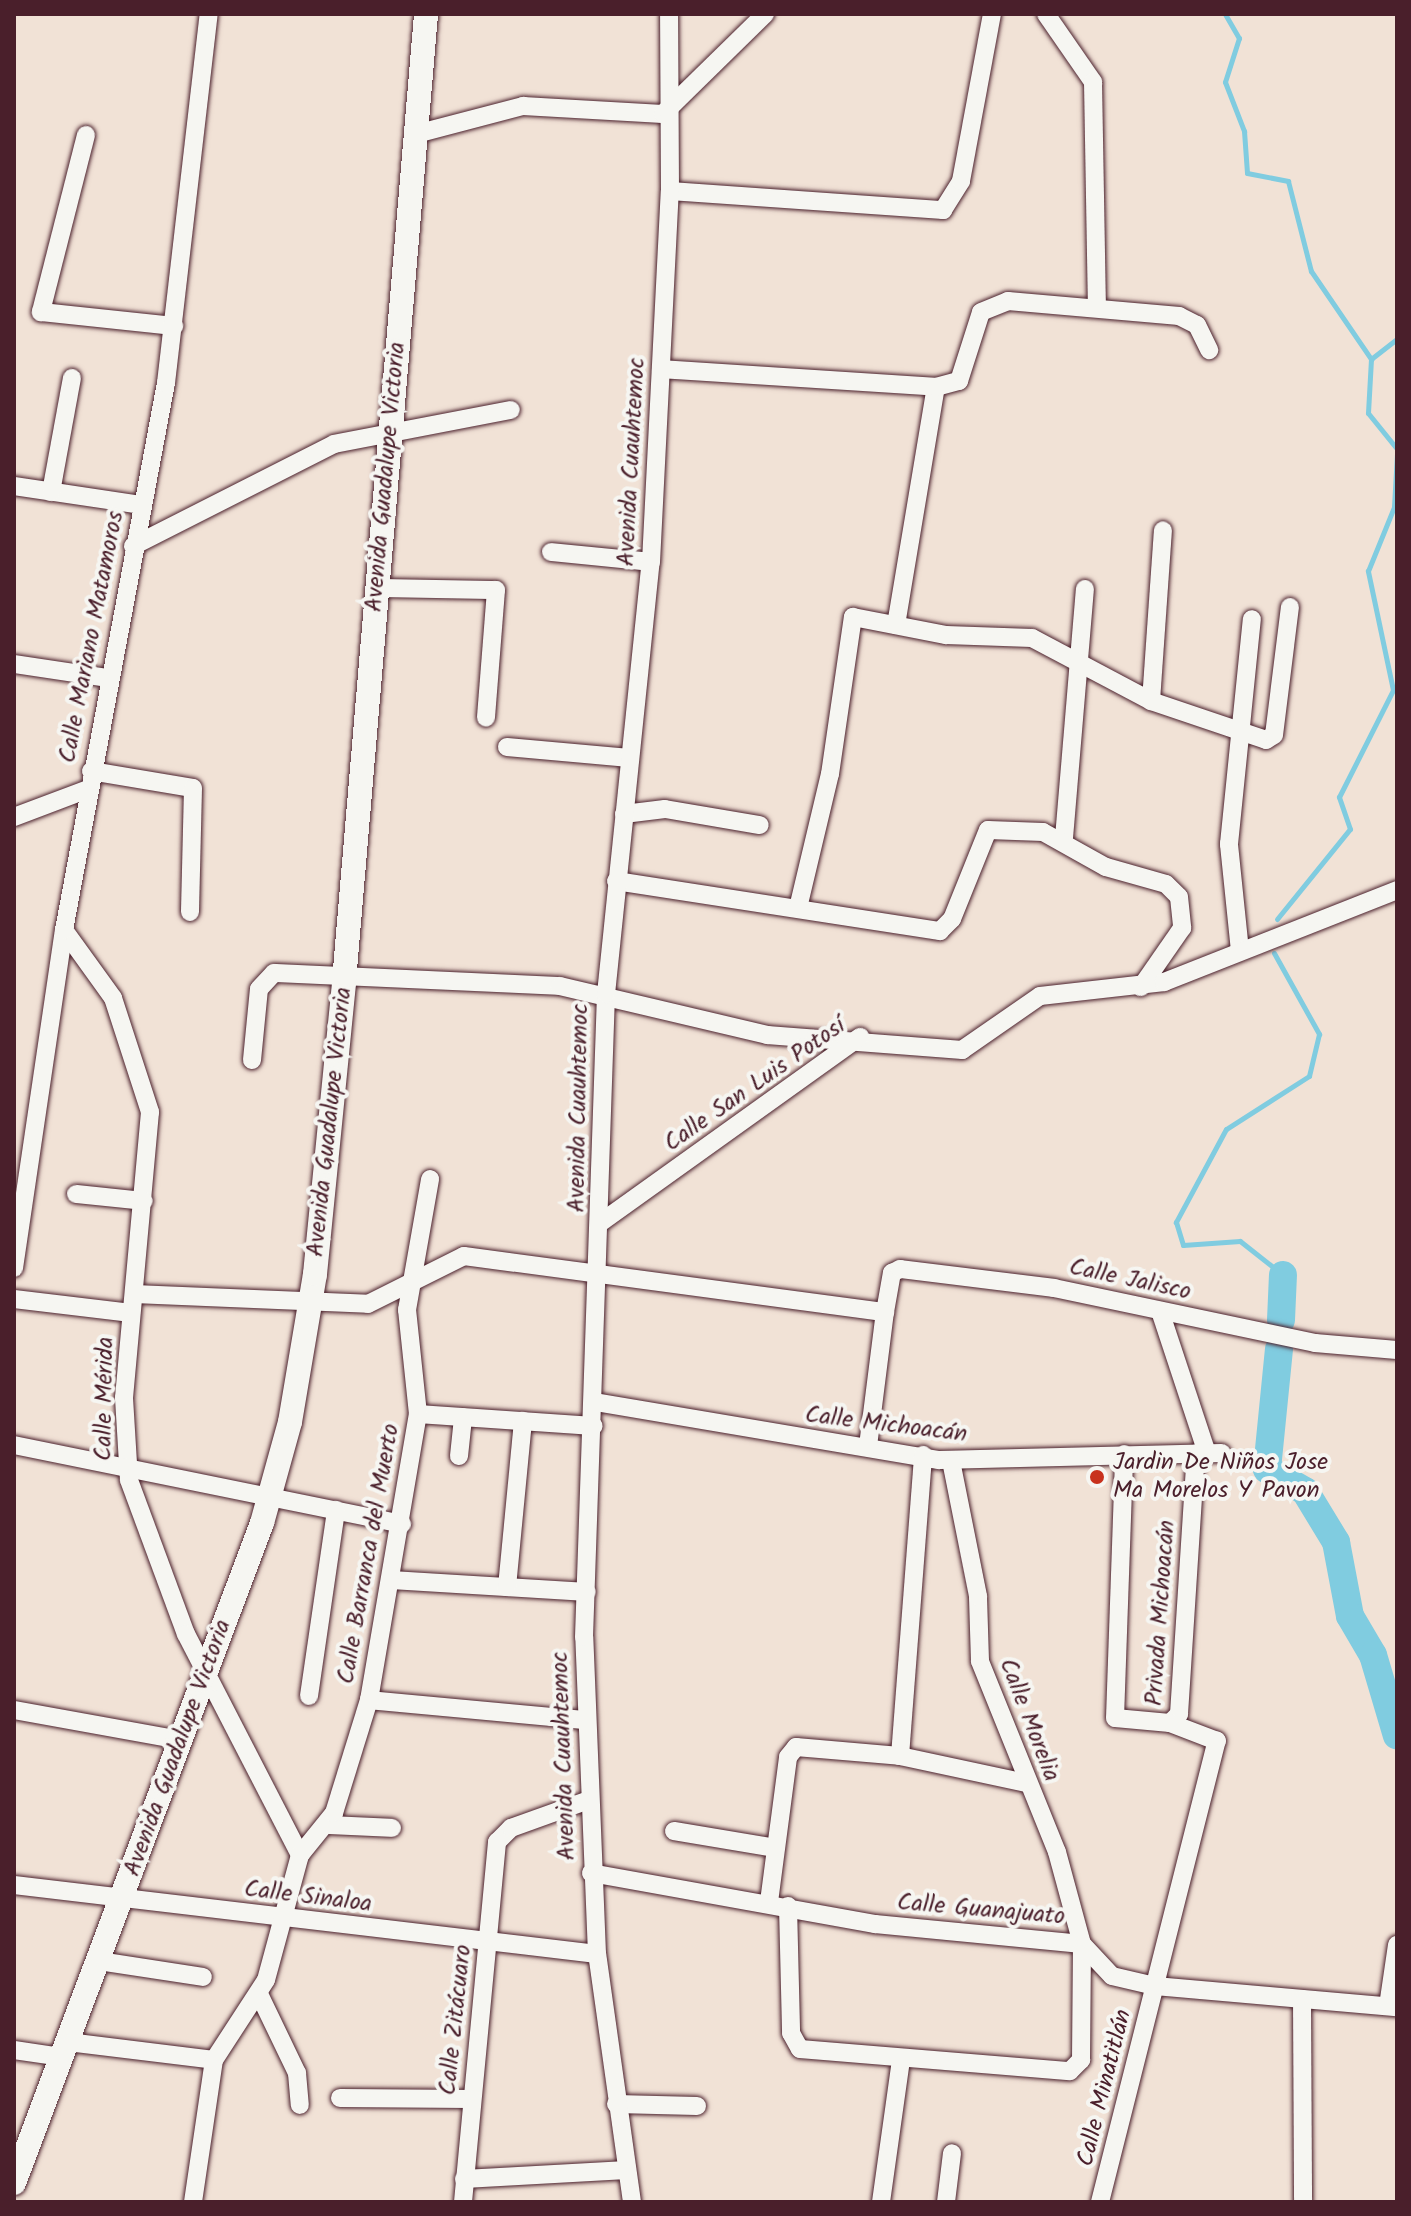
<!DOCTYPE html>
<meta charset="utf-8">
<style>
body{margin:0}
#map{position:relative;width:1411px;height:2216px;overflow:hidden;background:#f1e2d6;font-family:Kalam,sans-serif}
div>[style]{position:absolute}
.stream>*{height:5px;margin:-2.5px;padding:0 2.5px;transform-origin:2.5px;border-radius:2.5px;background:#80cce0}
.river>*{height:28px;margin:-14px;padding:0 14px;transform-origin:14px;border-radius:14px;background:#80cce0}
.roads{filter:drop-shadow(0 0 2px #4a1f2b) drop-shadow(0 0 2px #4a1f2b)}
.street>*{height:18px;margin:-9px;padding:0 9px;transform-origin:9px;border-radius:9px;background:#f6f6f2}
.secondary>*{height:24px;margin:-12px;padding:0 12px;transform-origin:12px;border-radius:12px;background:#f6f6f2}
.dots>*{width:22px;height:22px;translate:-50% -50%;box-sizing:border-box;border:4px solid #f6f6f2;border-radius:50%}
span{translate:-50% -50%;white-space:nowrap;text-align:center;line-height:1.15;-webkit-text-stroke:8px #f6f6f2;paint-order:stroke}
.street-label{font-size:24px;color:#4a1f2b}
.poi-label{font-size:24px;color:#4a1f2b}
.left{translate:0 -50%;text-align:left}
.frame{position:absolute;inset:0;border:16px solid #4a1f2b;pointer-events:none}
</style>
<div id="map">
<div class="stream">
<i style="left:1225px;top:14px;width:28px;rotate:60deg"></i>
<i style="left:1239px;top:38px;width:46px;rotate:107.7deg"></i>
<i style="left:1225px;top:82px;width:53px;rotate:68.8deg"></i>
<i style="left:1244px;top:131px;width:42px;rotate:85.9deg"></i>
<i style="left:1247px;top:173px;width:42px;rotate:11deg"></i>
<i style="left:1288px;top:181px;width:93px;rotate:75.7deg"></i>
<i style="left:1311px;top:271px;width:107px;rotate:55.7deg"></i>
<i style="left:1371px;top:359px;width:54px;rotate:93.2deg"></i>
<i style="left:1368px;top:413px;width:46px;rotate:51.1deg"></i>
<i style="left:1371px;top:359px;width:33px;rotate:-38deg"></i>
<i style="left:1277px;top:919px;width:116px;rotate:-51deg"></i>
<i style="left:1350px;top:829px;width:34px;rotate:-109deg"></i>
<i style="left:1339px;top:797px;width:120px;rotate:-63.2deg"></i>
<i style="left:1393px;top:690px;width:122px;rotate:-101.9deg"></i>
<i style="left:1368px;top:571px;width:69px;rotate:-67.9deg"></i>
<i style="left:1394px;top:507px;width:53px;rotate:-86.8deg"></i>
<i style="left:1274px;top:953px;width:93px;rotate:60.9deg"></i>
<i style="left:1319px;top:1034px;width:43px;rotate:103.4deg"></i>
<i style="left:1309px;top:1076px;width:98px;rotate:147.4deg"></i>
<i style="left:1226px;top:1129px;width:106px;rotate:118.3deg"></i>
<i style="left:1176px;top:1222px;width:24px;rotate:73deg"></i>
<i style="left:1183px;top:1245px;width:57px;rotate:-4deg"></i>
<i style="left:1240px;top:1241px;width:55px;rotate:38.3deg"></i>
</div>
<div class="river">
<i style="left:1281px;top:1320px;width:45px;rotate:-87.5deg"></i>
<i style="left:1279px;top:1349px;width:121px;rotate:95.7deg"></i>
<i style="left:1267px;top:1469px;width:44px;rotate:30.1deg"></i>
<i style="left:1305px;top:1491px;width:60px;rotate:58.7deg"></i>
<i style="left:1336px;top:1542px;width:75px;rotate:79.3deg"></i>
<i style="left:1350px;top:1616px;width:45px;rotate:59.5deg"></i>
<i style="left:1373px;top:1655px;width:84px;rotate:73.5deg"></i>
</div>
<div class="roads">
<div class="street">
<i style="left:1046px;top:14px;width:83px;rotate:55.3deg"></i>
<i style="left:1093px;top:82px;width:224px;rotate:89deg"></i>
<i style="left:416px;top:134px;width:111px;rotate:-14.7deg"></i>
<i style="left:523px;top:106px;width:140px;rotate:3.3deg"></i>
<i style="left:663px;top:114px;width:143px;rotate:-44.4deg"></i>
<i style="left:86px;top:135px;width:183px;rotate:104.3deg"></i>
<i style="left:41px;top:312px;width:134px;rotate:6deg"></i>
<i style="left:670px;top:191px;width:274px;rotate:4deg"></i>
<i style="left:943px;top:210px;width:34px;rotate:-58deg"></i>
<i style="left:961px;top:181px;width:170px;rotate:-79.5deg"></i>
<i style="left:661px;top:369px;width:276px;rotate:3.7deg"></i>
<i style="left:14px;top:486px;width:128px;rotate:8.5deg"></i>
<i style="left:51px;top:492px;width:116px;rotate:-79.6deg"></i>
<i style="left:133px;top:546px;width:225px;rotate:-26.9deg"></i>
<i style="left:334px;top:444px;width:180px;rotate:-10.9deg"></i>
<i style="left:551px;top:552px;width:100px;rotate:5.7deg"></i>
<i style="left:376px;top:588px;width:120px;rotate:1deg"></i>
<i style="left:496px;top:590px;width:128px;rotate:94.5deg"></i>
<i style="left:896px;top:625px;width:241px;rotate:-80.5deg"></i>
<i style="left:936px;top:387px;width:24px;rotate:-15deg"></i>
<i style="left:959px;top:381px;width:72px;rotate:-72.3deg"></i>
<i style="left:981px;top:312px;width:29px;rotate:-22deg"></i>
<i style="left:1008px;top:301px;width:172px;rotate:5deg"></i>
<i style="left:1179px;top:316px;width:20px;rotate:27deg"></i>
<i style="left:1197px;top:325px;width:28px;rotate:64deg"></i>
<i style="left:14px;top:664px;width:95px;rotate:8.5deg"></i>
<i style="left:1151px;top:701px;width:171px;rotate:-86deg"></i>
<i style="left:507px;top:747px;width:123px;rotate:5.1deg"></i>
<i style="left:91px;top:771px;width:103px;rotate:9.5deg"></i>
<i style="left:193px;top:788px;width:124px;rotate:91.4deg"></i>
<i style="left:624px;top:814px;width:41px;rotate:-7deg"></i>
<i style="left:665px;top:809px;width:96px;rotate:9.6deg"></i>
<i style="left:14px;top:817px;width:79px;rotate:-20.7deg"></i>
<i style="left:1064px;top:838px;width:250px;rotate:-85.2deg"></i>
<i style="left:616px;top:881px;width:328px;rotate:8.8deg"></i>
<i style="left:940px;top:931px;width:17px;rotate:-45deg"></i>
<i style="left:952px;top:919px;width:96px;rotate:-68deg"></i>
<i style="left:988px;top:830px;width:55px;rotate:2.1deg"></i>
<i style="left:1043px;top:832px;width:72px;rotate:29.1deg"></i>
<i style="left:1106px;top:867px;width:62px;rotate:15.8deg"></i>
<i style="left:1166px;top:884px;width:18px;rotate:45deg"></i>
<i style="left:1179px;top:897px;width:31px;rotate:84deg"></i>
<i style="left:1182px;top:928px;width:72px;rotate:124.8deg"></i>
<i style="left:798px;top:908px;width:138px;rotate:-76.6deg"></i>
<i style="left:830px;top:774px;width:159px;rotate:-81.7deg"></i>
<i style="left:853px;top:617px;width:95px;rotate:11deg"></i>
<i style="left:946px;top:635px;width:86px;rotate:2deg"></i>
<i style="left:1032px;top:638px;width:135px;rotate:27.9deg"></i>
<i style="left:1151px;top:701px;width:121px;rotate:18.7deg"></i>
<i style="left:1266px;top:740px;width:9px;rotate:-32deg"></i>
<i style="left:1274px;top:735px;width:129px;rotate:-82.9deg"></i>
<i style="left:64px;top:930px;width:84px;rotate:54.2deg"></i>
<i style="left:113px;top:998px;width:120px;rotate:72deg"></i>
<i style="left:150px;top:1112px;width:287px;rotate:95.2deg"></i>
<i style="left:124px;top:1398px;width:82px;rotate:86.5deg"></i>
<i style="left:129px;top:1480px;width:164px;rotate:69.7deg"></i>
<i style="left:186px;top:1634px;width:249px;rotate:62.7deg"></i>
<i style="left:1240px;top:951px;width:108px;rotate:-95.9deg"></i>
<i style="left:1229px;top:844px;width:226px;rotate:-84.2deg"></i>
<i style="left:252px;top:1060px;width:71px;rotate:-84.4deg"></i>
<i style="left:259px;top:989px;width:22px;rotate:-47deg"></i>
<i style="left:274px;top:973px;width:286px;rotate:2.6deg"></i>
<i style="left:560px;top:986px;width:213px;rotate:13.3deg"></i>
<i style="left:767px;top:1035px;width:196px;rotate:4.4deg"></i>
<i style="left:962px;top:1050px;width:95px;rotate:-34.7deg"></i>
<i style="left:1040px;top:996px;width:125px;rotate:-6.4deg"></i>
<i style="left:1164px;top:982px;width:251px;rotate:-21.5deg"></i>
<i style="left:76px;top:1194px;width:68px;rotate:5.9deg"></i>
<i style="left:600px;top:1223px;width:320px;rotate:-35.6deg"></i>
<i style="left:14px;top:1268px;width:342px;rotate:-81.6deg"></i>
<i style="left:64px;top:930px;width:556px;rotate:-79.44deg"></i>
<i style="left:166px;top:383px;width:371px;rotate:-83.4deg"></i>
<i style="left:134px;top:1294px;width:234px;rotate:2.4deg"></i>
<i style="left:368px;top:1304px;width:107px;rotate:-26.6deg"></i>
<i style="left:464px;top:1256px;width:425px;rotate:7.6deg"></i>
<i style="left:14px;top:1299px;width:118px;rotate:6.8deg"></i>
<i style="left:1160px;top:1311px;width:150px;rotate:71.7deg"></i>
<i style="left:595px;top:1402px;width:349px;rotate:9.6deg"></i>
<i style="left:939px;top:1460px;width:283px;rotate:-1.4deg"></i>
<i style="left:418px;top:1414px;width:176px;rotate:3.9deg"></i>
<i style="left:14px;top:1445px;width:396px;rotate:11.5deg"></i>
<i style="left:868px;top:1446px;width:135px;rotate:-82.8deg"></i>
<i style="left:885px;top:1312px;width:40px;rotate:-80deg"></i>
<i style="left:892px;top:1273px;width:9px;rotate:-27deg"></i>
<i style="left:900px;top:1269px;width:155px;rotate:7deg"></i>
<i style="left:1054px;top:1288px;width:267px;rotate:11.9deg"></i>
<i style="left:1315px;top:1343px;width:82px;rotate:4.9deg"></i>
<i style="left:459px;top:1456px;width:39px;rotate:-84deg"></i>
<i style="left:392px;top:1580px;width:195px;rotate:3.5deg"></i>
<i style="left:507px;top:1587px;width:167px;rotate:-84.5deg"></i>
<i style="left:309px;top:1696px;width:188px;rotate:-81.7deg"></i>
<i style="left:369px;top:1700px;width:215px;rotate:5.3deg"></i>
<i style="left:14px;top:1710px;width:169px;rotate:10.2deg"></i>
<i style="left:1170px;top:1723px;width:13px;rotate:-45deg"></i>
<i style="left:1179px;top:1714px;width:261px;rotate:-86.3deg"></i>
<i style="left:900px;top:1756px;width:302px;rotate:-85.6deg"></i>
<i style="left:327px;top:1825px;width:65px;rotate:2.6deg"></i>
<i style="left:674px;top:1831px;width:103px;rotate:9.5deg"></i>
<i style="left:591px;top:1873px;width:289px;rotate:10.2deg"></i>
<i style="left:875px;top:1924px;width:208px;rotate:5.5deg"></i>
<i style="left:1082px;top:1944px;width:44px;rotate:46.8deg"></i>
<i style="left:1112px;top:1976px;width:44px;rotate:13.1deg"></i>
<i style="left:1155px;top:1986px;width:243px;rotate:5deg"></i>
<i style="left:14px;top:1885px;width:587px;rotate:6.75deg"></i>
<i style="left:769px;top:1902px;width:146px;rotate:-82.5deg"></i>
<i style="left:788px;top:1757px;width:13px;rotate:-51deg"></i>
<i style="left:796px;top:1747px;width:104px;rotate:4.9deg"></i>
<i style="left:900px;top:1756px;width:129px;rotate:12.1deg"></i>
<i style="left:788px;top:1906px;width:127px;rotate:88.6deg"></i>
<i style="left:791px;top:2033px;width:18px;rotate:61deg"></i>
<i style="left:800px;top:2049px;width:271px;rotate:4.7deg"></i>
<i style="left:1070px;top:2071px;width:16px;rotate:-45deg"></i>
<i style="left:1081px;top:2060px;width:116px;rotate:-89.5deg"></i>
<i style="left:1082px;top:1944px;width:95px;rotate:-105.2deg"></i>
<i style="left:1057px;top:1852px;width:206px;rotate:-112deg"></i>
<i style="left:980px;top:1661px;width:65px;rotate:-91.8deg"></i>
<i style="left:978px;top:1596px;width:138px;rotate:-101.3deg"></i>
<i style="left:99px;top:1961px;width:105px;rotate:8.7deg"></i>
<i style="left:259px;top:1994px;width:88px;rotate:64.3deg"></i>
<i style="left:297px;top:2073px;width:32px;rotate:85deg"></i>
<i style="left:1302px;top:1999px;width:203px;rotate:89.7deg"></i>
<i style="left:1388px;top:2006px;width:62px;rotate:-81.6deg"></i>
<i style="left:68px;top:2042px;width:147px;rotate:7deg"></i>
<i style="left:14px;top:2050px;width:49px;rotate:8.3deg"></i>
<i style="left:340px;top:2098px;width:131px;rotate:0.4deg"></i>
<i style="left:616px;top:2104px;width:81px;rotate:1.4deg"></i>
<i style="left:464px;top:2179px;width:163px;rotate:-3.2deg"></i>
<i style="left:193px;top:2202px;width:144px;rotate:-81.6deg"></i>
<i style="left:214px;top:2060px;width:95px;rotate:-57deg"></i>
<i style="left:266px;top:1980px;width:130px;rotate:-74.8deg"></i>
<i style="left:300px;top:1855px;width:54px;rotate:-51deg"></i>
<i style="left:334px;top:1813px;width:118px;rotate:-72.8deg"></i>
<i style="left:369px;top:1700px;width:290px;rotate:-80.3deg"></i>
<i style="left:418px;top:1414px;width:105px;rotate:-96deg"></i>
<i style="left:407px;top:1310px;width:133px;rotate:-80deg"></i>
<i style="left:463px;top:2202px;width:362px;rotate:-84.6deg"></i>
<i style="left:497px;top:1842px;width:20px;rotate:-45deg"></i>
<i style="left:511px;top:1828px;width:80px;rotate:-19.8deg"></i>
<i style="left:632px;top:2202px;width:250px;rotate:-98deg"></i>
<i style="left:597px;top:1954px;width:317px;rotate:-92.3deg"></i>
<i style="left:584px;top:1637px;width:643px;rotate:-88.04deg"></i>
<i style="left:606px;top:994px;width:434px;rotate:-84.1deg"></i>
<i style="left:651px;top:562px;width:371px;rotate:-87.1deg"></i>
<i style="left:670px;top:191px;width:177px;rotate:-90.3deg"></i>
<i style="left:881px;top:2202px;width:143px;rotate:-82deg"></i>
<i style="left:946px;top:2202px;width:49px;rotate:-83deg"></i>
<i style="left:1100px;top:2202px;width:476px;rotate:-75.8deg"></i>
<i style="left:1217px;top:1741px;width:50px;rotate:-159deg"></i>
<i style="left:1170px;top:1723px;width:55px;rotate:-174.8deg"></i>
<i style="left:1115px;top:1718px;width:264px;rotate:-88deg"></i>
</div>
<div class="secondary">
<i style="left:14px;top:2183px;width:705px;rotate:-69.41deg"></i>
<i style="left:262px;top:1523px;width:105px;rotate:-74.5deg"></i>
<i style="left:290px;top:1422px;width:150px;rotate:-80.4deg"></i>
<i style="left:315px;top:1274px;width:294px;rotate:-84.3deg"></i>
<i style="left:344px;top:981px;width:970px;rotate:-85.15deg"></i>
</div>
</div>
<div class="dots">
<i style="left:1097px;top:1477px;background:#c8321e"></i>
</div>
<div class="street-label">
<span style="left:632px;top:462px;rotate:-87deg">Avenida Cuauhtemoc</span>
<span style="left:386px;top:477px;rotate:-85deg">Avenida Guadalupe Victoria</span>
<span style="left:92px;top:637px;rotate:-79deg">Calle Mariano Matamoros</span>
<span style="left:755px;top:1085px;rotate:-35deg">Calle San Luis Potosí</span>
<span style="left:579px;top:1108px;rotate:-89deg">Avenida Cuauhtemoc</span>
<span style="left:330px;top:1122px;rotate:-84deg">Avenida Guadalupe Victoria</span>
<span style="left:1130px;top:1280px;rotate:12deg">Calle Jalisco</span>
<span style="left:105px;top:1399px;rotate:-89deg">Calle Mérida</span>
<span style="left:886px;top:1425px;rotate:7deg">Calle Michoacán</span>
<span style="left:369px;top:1554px;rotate:-80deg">Calle Barranca del Muerto</span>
<span style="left:1161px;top:1613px;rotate:-86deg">Privada Michoacán</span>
<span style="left:1029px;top:1720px;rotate:69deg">Calle Morelia</span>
<span style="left:178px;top:1748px;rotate:-70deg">Avenida Guadalupe Victoria</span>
<span style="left:564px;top:1756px;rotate:-92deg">Avenida Cuauhtemoc</span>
<span style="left:308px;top:1897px;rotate:7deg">Calle Sinaloa</span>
<span style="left:981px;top:1910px;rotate:5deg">Calle Guanajuato</span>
<span style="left:456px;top:2020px;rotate:-84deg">Calle Zitácuaro</span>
<span style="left:1105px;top:2088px;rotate:-76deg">Calle Minatitlán</span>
</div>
<div class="poi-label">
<span class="left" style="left:1113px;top:1477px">Jardin De Niños Jose<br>Ma Morelos Y Pavon</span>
</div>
<div class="frame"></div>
</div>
